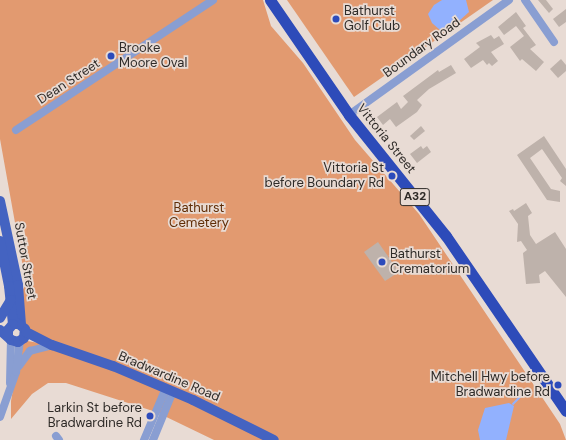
<!DOCTYPE html>
<style>
body{margin:0}
#map{position:relative;width:566px;height:440px;overflow:hidden;background:#e8dbd4;font-family:"DM Sans",sans-serif}
div>[style]{position:absolute}
.green>*{inset:0;background:#e29a70}
.water>*{inset:0;background:#92b1fe}
.stream>*{height:1.5px;margin:-0.75px;padding:0 0.75px;transform-origin:0.75px;border-radius:0.75px;background:#92b1fe}
.building>*{inset:0;background:#beb2ab}
.minor>*{height:8px;margin:-4px;padding:0 4px;transform-origin:4px;border-radius:4px;background:#899ed2}
.major>*{height:10px;margin:-5px;padding:0 5px;transform-origin:5px;border-radius:5px;background:#4463c1}
.highway>*{height:11px;margin:-5.5px;padding:0 5.5px;transform-origin:5.5px;border-radius:5.5px;background:#2d4bb9}
.dots>*{width:11px;height:11px;translate:-50% -50%;box-sizing:border-box;border:2px solid #e8dbd4;border-radius:50%}
span{translate:-50% -50%;white-space:nowrap;text-align:center;line-height:1.15;-webkit-text-stroke:3.5px #e8dbd4;paint-order:stroke}
.shield-label span{padding:1px 3px;background:#e8dbd4;border:1px solid;border-radius:3px;-webkit-text-stroke-width:0}
.shield-label{font-size:12px;color:#2f2b28;font-weight:700}
.poi-label{font-size:13px;color:#2f2b28}
.left{translate:0 -50%;text-align:left}
.right{translate:-100% -50%;text-align:right}
.street-label{font-size:13px;color:#2f2b28}
.park-label{font-size:13px;color:#602d06}
</style>
<div id="map">
<div class="green">
<i style="clip-path:polygon(0 0,263px 0,271px 26px,303px 63px,355px 140px,419px 214px,560px 424px,566px 440px,214px 440px,156px 412px,66px 383px,48px 383px,32px 394px,11px 419px,11px 401px,22px 340px,50px 345px,26px 332px,19px 297px,26px 284px,0 139px)"></i>
<i style="clip-path:polygon(287px 0,493px 0,354px 97px)"></i>
</div>
<div class="water">
<i style="clip-path:polygon(442px 0,466px 0,469px 12px,459px 21px,440px 30px,432px 23px,428px 14px,434px 5px)"></i>
<i style="clip-path:polygon(509px 403px,514px 406px,506px 440px,480px 440px,478px 430px,485px 408px)"></i>
</div>
<div class="stream">
<i style="left:513px;top:404px;width:16px;rotate:-45deg"></i>
</div>
<div class="building">
<i style="clip-path:polygon(538px 0,546px 0,553px 9px,549px 13px)"></i>
<i style="clip-path:polygon(566px 9px,566px 22px,559px 27px,553px 19px)"></i>
<i style="clip-path:polygon(516px 12px,526px 26px,523px 28px,536px 45px,530px 49px,544px 62px,536px 71px,522px 59px,520px 61px,510px 47px,524px 36px,516px 26px,504px 35px,498px 27px)"></i>
<i style="clip-path:polygon(491px 35px,494px 39px,499px 36px,504px 44px,491px 52px,498px 61px,492px 66px,489px 63px,487px 65px,483px 60px,471px 68px,464px 59px,480px 47px,476px 43px)"></i>
<i style="clip-path:polygon(561px 59px,566px 65px,566px 71px,558px 78px,550px 69px)"></i>
<i style="clip-path:polygon(451px 65px,456px 73px,429px 89px,417px 100px,422px 105px,417px 112px,396px 127px,390px 119px,383px 125px,377px 117px,397px 102px,401px 109px,408px 102px,403px 96px,438px 70px,439px 72px)"></i>
<i style="clip-path:polygon(421px 126px,425px 131px,414px 140px,410px 136px)"></i>
<i style="clip-path:polygon(544px 136px,566px 169px,566px 186px,560px 181px,562px 178px,542px 149px,530px 158px,551px 189px,560px 191px,560px 202px,547px 200px,517px 155px)"></i>
<i style="clip-path:polygon(421px 146px,423px 149px,427px 146px,431px 152px,417px 163px,410px 154px)"></i>
<i style="clip-path:polygon(526px 203px,532px 213px,528px 216px,530px 235px,536px 244px,555px 232px,566px 249px,566px 297px,545px 271px,539px 275px,540px 283px,526px 284px,523px 253px,527px 250px,521px 241px,517px 242px,518px 224px,509px 211px,513px 209px,514px 211px)"></i>
<i style="clip-path:polygon(378px 242px,399px 272px,385px 281px,364px 252px)"></i>
</div>
<div class="minor">
<i style="left:525px;top:0;width:51px;rotate:55.4deg"></i>
<i style="left:349px;top:115px;width:197px;rotate:-35.7deg"></i>
<i style="left:16px;top:130px;width:236px;rotate:-33.4deg"></i>
<i style="left:19px;top:366px;width:19px;rotate:-54deg"></i>
<i style="left:30px;top:351px;width:23px;rotate:-15deg"></i>
<i style="left:10px;top:383px;width:43px;rotate:-88.7deg"></i>
<i style="left:0;top:417px;width:48px;rotate:-70.4deg"></i>
<i style="left:16px;top:372px;width:31px;rotate:-83deg"></i>
<i style="left:56px;top:436px;width:5px;rotate:53deg"></i>
<i style="left:144px;top:440px;width:56px;rotate:-67.1deg"></i>
<i style="left:153px;top:440px;width:53px;rotate:-67.8deg"></i>
</div>
<div class="major">
<i style="left:0;top:201px;width:86px;rotate:77.9deg"></i>
<i style="left:18px;top:285px;width:40px;rotate:85.7deg"></i>
<i style="left:0;top:241px;width:46px;rotate:78.7deg"></i>
<i style="left:9px;top:286px;width:38px;rotate:84deg"></i>
<i style="left:0;top:318px;width:21px;rotate:-59deg"></i>
<i style="left:0;top:330px;width:15px;rotate:42deg"></i>
<i style="left:11px;top:340px;width:7px;rotate:16deg"></i>
<i style="left:18px;top:342px;width:7px;rotate:-34deg"></i>
<i style="left:24px;top:338px;width:9px;rotate:-84deg"></i>
<i style="left:25px;top:329px;width:8px;rotate:-140deg"></i>
<i style="left:19px;top:324px;width:6px;rotate:180deg"></i>
<i style="left:13px;top:324px;width:8px;rotate:130deg"></i>
<i style="left:8px;top:330px;width:6px;rotate:90deg"></i>
<i style="left:26px;top:332px;width:29px;rotate:27deg"></i>
<i style="left:52px;top:345px;width:65px;rotate:19deg"></i>
<i style="left:113px;top:366px;width:87px;rotate:23deg"></i>
<i style="left:193px;top:400px;width:90px;rotate:26.3deg"></i>
</div>
<div class="highway">
<i style="left:270px;top:0;width:140px;rotate:55.5deg"></i>
<i style="left:349px;top:115px;width:155px;rotate:51.3deg"></i>
<i style="left:446px;top:236px;width:212px;rotate:55.6deg"></i>
</div>
<div class="dots">
<i style="left:336px;top:19px;background:#2c4bbb"></i>
<i style="left:111px;top:56px;background:#2c4bbb"></i>
<i style="left:392px;top:176px;background:#2c4bbb"></i>
<i style="left:382px;top:262px;background:#2c4bbb"></i>
<i style="left:558px;top:385px;background:#2c4bbb"></i>
<i style="left:150px;top:416px;background:#2c4bbb"></i>
</div>
<div class="shield-label">
<span style="left:415px;top:197px">A32</span>
</div>
<div class="poi-label">
<span class="left" style="left:344px;top:19px">Bathurst<br>Golf Club</span>
<span class="left" style="left:119px;top:56px">Brooke<br>Moore Oval</span>
<span class="right" style="left:384px;top:176px">Vittoria St<br>before Boundary Rd</span>
<span class="left" style="left:390px;top:262px">Bathurst<br>Crematorium</span>
<span class="right" style="left:550px;top:385px">Mitchell Hwy before<br>Bradwardine Rd</span>
<span class="right" style="left:142px;top:416px">Larkin St before<br>Bradwardine Rd</span>
</div>
<div class="street-label">
<span style="left:422px;top:48px;rotate:-36deg">Boundary Road</span>
<span style="left:69px;top:82px;rotate:-33deg">Dean Street</span>
<span style="left:386px;top:139px;rotate:51deg">Vittoria Street</span>
<span style="left:25px;top:261px;rotate:80deg">Suttor Street</span>
<span style="left:169px;top:377px;rotate:23deg">Bradwardine Road</span>
</div>
<div class="park-label">
<span style="left:199px;top:216px">Bathurst<br>Cemetery</span>
</div>
</div>
